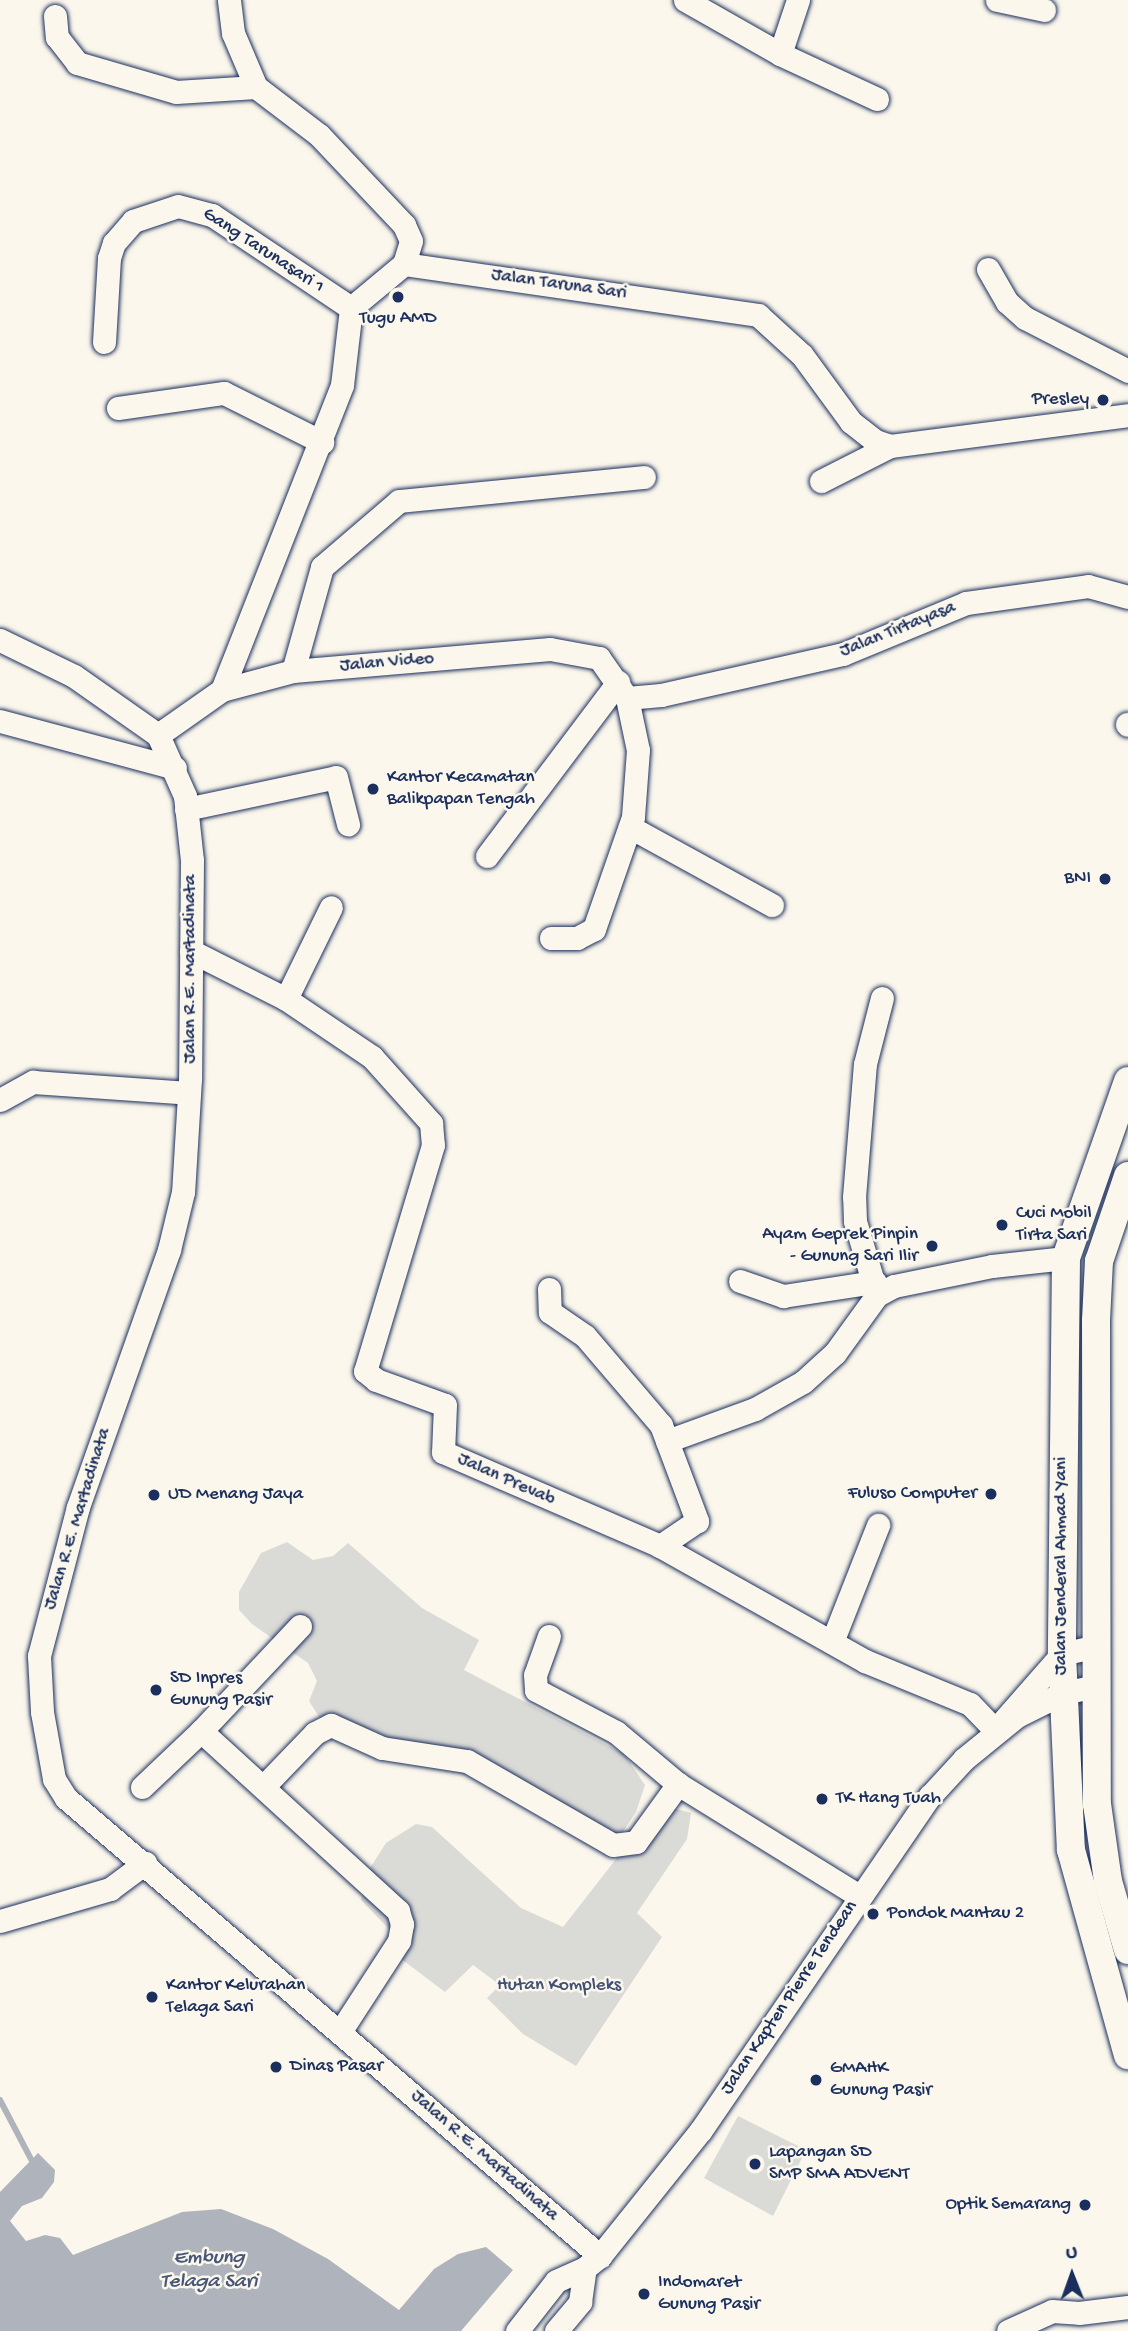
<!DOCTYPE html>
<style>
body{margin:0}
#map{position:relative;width:1128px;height:2331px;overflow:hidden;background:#fbf7ec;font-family:"Gochi Hand",sans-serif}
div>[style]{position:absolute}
.green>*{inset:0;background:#dadad7}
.water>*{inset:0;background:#afb3bb}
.stream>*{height:6px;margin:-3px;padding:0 3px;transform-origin:3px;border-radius:3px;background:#afb3bb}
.roads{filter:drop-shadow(0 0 2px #1b2f5e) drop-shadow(0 0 2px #1b2f5e)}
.minor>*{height:23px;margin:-11.5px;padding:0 11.5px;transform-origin:11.5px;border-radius:11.5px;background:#fbf7ec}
.major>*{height:28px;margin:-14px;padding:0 14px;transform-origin:14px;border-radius:14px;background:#fbf7ec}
.dots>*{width:19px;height:19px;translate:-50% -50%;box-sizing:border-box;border:4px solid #fbf7ec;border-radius:50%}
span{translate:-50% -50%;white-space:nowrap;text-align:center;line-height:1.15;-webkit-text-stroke:5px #fbf7ec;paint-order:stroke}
.street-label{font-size:19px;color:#1b2f5e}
.poi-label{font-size:19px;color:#1b2f5e}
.right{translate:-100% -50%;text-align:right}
.left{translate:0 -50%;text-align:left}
.park-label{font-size:19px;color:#415176}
.water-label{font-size:21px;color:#47577a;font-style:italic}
.north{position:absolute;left:1037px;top:2240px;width:70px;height:70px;-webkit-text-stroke:5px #fbf7ec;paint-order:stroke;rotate:359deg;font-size:19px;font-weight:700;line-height:28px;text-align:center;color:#1b2f5e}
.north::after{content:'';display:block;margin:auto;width:24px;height:32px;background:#1b2f5e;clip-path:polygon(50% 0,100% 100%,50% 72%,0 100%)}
</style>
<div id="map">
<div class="green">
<i style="clip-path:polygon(287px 1542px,313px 1560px,333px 1556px,348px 1543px,422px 1608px,479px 1640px,464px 1670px,624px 1754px,645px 1785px,636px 1812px,612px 1848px,474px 1775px,323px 1723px,309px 1701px,317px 1681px,308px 1663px,252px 1624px,239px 1610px,239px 1592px,261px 1553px)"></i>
<i style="clip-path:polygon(659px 1804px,691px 1813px,687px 1839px,637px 1913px,662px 1937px,576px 2066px,523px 2034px,487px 1998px,500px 1985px,473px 1965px,445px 1992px,392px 1952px,392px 1932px,361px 1900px,370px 1868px,386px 1843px,416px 1824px,432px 1827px,521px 1908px,563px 1927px)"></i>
<i style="clip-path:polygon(738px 2116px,806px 2150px,773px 2216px,704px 2178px)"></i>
</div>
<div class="water">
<i style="clip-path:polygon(38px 2153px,55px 2170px,54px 2182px,42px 2198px,22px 2206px,10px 2221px,26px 2241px,45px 2235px,60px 2238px,73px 2255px,182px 2212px,221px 2209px,273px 2229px,328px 2259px,399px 2310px,434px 2269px,458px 2254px,486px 2247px,513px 2270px,461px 2331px,0 2331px,0 2192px)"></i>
</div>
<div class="stream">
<i style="left:0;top:2100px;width:67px;rotate:62.3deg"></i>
</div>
<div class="roads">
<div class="minor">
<i style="left:685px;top:0;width:109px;rotate:29.6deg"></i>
<i style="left:780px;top:54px;width:107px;rotate:24.9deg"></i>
<i style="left:997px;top:0;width:48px;rotate:12deg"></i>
<i style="left:55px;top:16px;width:21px;rotate:85deg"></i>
<i style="left:57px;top:37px;width:33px;rotate:52deg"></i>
<i style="left:77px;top:63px;width:103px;rotate:16.3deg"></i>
<i style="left:176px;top:92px;width:80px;rotate:-3.6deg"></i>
<i style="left:256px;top:87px;width:59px;rotate:-113.1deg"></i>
<i style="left:233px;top:33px;width:33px;rotate:-97deg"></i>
<i style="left:780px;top:54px;width:57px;rotate:-71.6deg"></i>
<i style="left:256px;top:87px;width:79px;rotate:37.3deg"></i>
<i style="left:319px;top:135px;width:124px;rotate:46.6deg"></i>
<i style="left:404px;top:225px;width:17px;rotate:66deg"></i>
<i style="left:411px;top:241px;width:24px;rotate:107deg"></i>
<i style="left:988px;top:269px;width:38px;rotate:60deg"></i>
<i style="left:1007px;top:302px;width:24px;rotate:42deg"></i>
<i style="left:1025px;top:318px;width:116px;rotate:27.2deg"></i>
<i style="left:104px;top:342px;width:84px;rotate:-86.6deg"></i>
<i style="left:109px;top:258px;width:16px;rotate:-72deg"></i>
<i style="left:114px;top:243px;width:29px;rotate:-49deg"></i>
<i style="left:133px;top:221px;width:47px;rotate:-18.4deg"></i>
<i style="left:178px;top:206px;width:35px;rotate:15deg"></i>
<i style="left:212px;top:215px;width:167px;rotate:33.8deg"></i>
<i style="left:118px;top:408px;width:107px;rotate:-8.1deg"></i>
<i style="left:224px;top:393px;width:110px;rotate:26.6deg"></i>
<i style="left:821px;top:481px;width:77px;rotate:-26.9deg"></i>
<i style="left:0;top:640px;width:82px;rotate:25.9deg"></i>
<i style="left:74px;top:676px;width:103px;rotate:35.1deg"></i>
<i style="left:158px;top:735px;width:67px;rotate:66.1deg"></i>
<i style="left:185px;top:796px;width:64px;rotate:83.8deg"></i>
<i style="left:192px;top:860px;width:219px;rotate:90.5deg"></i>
<i style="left:190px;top:1079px;width:113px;rotate:93.5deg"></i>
<i style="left:183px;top:1192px;width:60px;rotate:103.6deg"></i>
<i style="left:169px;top:1250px;width:273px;rotate:109.5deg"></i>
<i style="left:78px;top:1507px;width:154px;rotate:104.7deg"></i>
<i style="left:39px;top:1656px;width:56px;rotate:86.9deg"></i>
<i style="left:42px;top:1712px;width:68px;rotate:79.8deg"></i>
<i style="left:54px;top:1779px;width:22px;rotate:58deg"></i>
<i style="left:66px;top:1798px;width:704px;rotate:40.62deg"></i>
<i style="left:293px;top:671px;width:108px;rotate:-74.4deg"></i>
<i style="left:322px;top:567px;width:101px;rotate:-40.6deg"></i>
<i style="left:399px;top:501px;width:246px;rotate:-5.6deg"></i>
<i style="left:222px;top:690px;width:328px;rotate:-68.5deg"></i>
<i style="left:342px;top:385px;width:78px;rotate:-83.3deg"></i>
<i style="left:351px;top:308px;width:69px;rotate:-39.7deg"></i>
<i style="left:404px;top:264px;width:358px;rotate:8.2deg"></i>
<i style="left:758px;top:315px;width:59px;rotate:42.3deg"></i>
<i style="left:802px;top:355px;width:83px;rotate:53.8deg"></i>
<i style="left:851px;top:422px;width:31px;rotate:38deg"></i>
<i style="left:875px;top:441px;width:16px;rotate:18deg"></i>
<i style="left:890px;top:446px;width:240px;rotate:-7.4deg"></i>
<i style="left:627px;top:698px;width:34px;rotate:-5deg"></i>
<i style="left:661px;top:695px;width:187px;rotate:-12.7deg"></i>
<i style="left:843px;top:654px;width:133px;rotate:-22.5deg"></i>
<i style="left:966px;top:603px;width:123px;rotate:-7.9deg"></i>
<i style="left:1088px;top:586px;width:41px;rotate:15.4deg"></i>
<i style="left:0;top:721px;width:181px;rotate:15deg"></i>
<i style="left:1127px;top:724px;width:1px;rotate:45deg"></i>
<i style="left:158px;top:735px;width:78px;rotate:-35.1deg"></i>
<i style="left:222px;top:690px;width:73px;rotate:-15deg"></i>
<i style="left:293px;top:671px;width:258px;rotate:-4.9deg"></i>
<i style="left:550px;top:649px;width:50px;rotate:10.4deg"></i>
<i style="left:599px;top:658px;width:49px;rotate:55deg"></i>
<i style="left:627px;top:698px;width:53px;rotate:78.1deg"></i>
<i style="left:638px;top:750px;width:67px;rotate:94.3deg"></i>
<i style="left:633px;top:817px;width:119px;rotate:109.2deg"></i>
<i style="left:594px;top:929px;width:19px;rotate:152deg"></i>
<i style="left:577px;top:938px;width:26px;rotate:180deg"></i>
<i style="left:186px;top:809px;width:153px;rotate:-12deg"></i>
<i style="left:336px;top:777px;width:49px;rotate:75.7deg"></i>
<i style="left:630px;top:827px;width:162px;rotate:28.8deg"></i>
<i style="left:487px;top:856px;width:218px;rotate:-53deg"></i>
<i style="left:191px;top:951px;width:106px;rotate:26.8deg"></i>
<i style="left:286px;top:999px;width:104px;rotate:34deg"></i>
<i style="left:372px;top:1057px;width:89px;rotate:48.2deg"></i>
<i style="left:431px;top:1123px;width:22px;rotate:85deg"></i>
<i style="left:433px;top:1145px;width:236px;rotate:106.7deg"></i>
<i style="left:365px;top:1371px;width:14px;rotate:39deg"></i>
<i style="left:376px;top:1380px;width:73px;rotate:19.9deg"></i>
<i style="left:445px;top:1405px;width:47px;rotate:92.4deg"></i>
<i style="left:443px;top:1452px;width:236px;rotate:23.4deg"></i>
<i style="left:660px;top:1546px;width:235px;rotate:29.3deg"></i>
<i style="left:865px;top:1661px;width:113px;rotate:22.3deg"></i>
<i style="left:970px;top:1704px;width:37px;rotate:46deg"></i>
<i style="left:286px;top:999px;width:102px;rotate:-63.9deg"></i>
<i style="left:0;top:1100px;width:38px;rotate:-29deg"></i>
<i style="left:33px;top:1082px;width:156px;rotate:4deg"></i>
<i style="left:740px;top:1281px;width:46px;rotate:19.2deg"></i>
<i style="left:783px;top:1296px;width:93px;rotate:-8.7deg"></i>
<i style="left:549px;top:1289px;width:23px;rotate:88deg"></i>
<i style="left:550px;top:1312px;width:42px;rotate:34.4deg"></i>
<i style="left:585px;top:1336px;width:117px;rotate:49.5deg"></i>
<i style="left:661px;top:1425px;width:103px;rotate:69.4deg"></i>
<i style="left:697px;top:1521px;width:45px;rotate:146deg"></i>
<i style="left:877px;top:1295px;width:77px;rotate:-106.6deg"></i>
<i style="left:855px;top:1221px;width:24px;rotate:-92deg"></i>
<i style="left:854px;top:1197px;width:133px;rotate:-85.3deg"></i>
<i style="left:865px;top:1064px;width:68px;rotate:-75.6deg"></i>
<i style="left:667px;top:1441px;width:94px;rotate:-20deg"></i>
<i style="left:755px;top:1409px;width:55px;rotate:-29.4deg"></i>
<i style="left:803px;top:1382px;width:43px;rotate:-42.2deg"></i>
<i style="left:835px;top:1353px;width:72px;rotate:-54.1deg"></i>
<i style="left:877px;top:1295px;width:19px;rotate:-28deg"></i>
<i style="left:894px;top:1286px;width:100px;rotate:-11.5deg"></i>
<i style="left:992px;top:1266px;width:74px;rotate:-6.2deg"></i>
<i style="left:300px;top:1626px;width:144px;rotate:133.3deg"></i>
<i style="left:201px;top:1731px;width:267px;rotate:42.4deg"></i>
<i style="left:398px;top:1911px;width:14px;rotate:73deg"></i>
<i style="left:402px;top:1924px;width:17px;rotate:100deg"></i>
<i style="left:399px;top:1941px;width:108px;rotate:123deg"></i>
<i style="left:549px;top:1636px;width:41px;rotate:109.7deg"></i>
<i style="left:535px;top:1675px;width:15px;rotate:86deg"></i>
<i style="left:536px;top:1690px;width:90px;rotate:27.7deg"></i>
<i style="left:616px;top:1732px;width:81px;rotate:40deg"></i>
<i style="left:678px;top:1784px;width:213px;rotate:31.7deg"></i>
<i style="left:832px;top:1642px;width:126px;rotate:-68.5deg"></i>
<i style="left:1004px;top:1720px;width:88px;rotate:-48.7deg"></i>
<i style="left:1062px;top:1654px;width:36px;rotate:-13deg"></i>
<i style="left:142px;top:1787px;width:81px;rotate:-43.5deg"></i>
<i style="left:263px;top:1787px;width:75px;rotate:-46.1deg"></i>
<i style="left:315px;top:1733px;width:18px;rotate:-27deg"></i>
<i style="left:331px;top:1725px;width:56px;rotate:24.3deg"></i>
<i style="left:382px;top:1748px;width:86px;rotate:8.7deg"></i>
<i style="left:467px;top:1761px;width:168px;rotate:29.9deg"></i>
<i style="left:613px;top:1845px;width:23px;rotate:-7deg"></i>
<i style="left:636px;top:1842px;width:72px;rotate:-54.1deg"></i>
<i style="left:0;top:1921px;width:115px;rotate:-16.2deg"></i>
<i style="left:110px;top:1889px;width:44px;rotate:-36.6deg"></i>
<i style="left:517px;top:2331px;width:63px;rotate:-52deg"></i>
<i style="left:556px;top:2281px;width:32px;rotate:-24deg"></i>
<i style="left:585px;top:2268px;width:19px;rotate:-39deg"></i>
<i style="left:600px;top:2256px;width:161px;rotate:-51.3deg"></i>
<i style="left:701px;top:2130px;width:405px;rotate:-55.6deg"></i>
<i style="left:930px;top:1796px;width:50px;rotate:-47.4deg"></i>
<i style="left:964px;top:1759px;width:68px;rotate:-39.1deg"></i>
<i style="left:1017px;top:1716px;width:51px;rotate:-26.6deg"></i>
<i style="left:1063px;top:1693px;width:35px;rotate:-12deg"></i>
<i style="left:556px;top:2331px;width:38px;rotate:-50deg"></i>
<i style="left:580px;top:2302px;width:34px;rotate:-82deg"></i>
<i style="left:1008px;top:2331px;width:48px;rotate:-24.4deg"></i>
<i style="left:1052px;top:2311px;width:27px;rotate:4deg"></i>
<i style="left:1079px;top:2313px;width:49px;rotate:-7deg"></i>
</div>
<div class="major">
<i style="left:1128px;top:1081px;width:188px;rotate:109.3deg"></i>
<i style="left:1066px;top:1258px;width:396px;rotate:90.6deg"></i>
<i style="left:1062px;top:1654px;width:196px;rotate:87.4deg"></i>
<i style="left:1071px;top:1850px;width:213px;rotate:74.5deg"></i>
<i style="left:1128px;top:1176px;width:90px;rotate:108.8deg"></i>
<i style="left:1099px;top:1261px;width:60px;rotate:92.9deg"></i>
<i style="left:1096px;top:1321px;width:483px;rotate:89.9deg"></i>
<i style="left:1097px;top:1804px;width:78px;rotate:81.9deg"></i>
<i style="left:1108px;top:1881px;width:72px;rotate:73.8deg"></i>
</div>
</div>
<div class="dots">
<i style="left:398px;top:297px;background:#1b2f5e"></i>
<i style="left:1103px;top:400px;background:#1b2f5e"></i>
<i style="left:373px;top:789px;background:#1b2f5e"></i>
<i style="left:1105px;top:879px;background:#1b2f5e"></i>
<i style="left:1002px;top:1225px;background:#1b2f5e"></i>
<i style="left:932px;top:1246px;background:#1b2f5e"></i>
<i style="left:991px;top:1494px;background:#1b2f5e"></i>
<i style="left:154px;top:1495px;background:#1b2f5e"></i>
<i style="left:156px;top:1690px;background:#1b2f5e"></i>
<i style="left:822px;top:1799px;background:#1b2f5e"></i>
<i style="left:873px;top:1914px;background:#1b2f5e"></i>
<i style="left:152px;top:1997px;background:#1b2f5e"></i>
<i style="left:276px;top:2067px;background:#1b2f5e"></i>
<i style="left:816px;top:2080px;background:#1b2f5e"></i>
<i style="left:755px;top:2164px;background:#1b2f5e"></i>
<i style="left:1085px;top:2205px;background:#1b2f5e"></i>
<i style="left:644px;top:2294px;background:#1b2f5e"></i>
</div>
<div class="street-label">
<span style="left:263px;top:251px;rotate:33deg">Gang Tarunasari 1</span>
<span style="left:559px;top:285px;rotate:8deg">Jalan Taruna Sari</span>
<span style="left:898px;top:630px;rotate:-22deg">Jalan Tirtayasa</span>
<span style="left:387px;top:663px;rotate:-5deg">Jalan Video</span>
<span style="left:191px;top:969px;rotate:-90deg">Jalan R.E. Martadinata</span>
<span style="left:506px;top:1480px;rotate:24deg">Jalan Prevab</span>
<span style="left:78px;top:1519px;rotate:-73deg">Jalan R.E. Martadinata</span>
<span style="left:1062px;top:1566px;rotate:-90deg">Jalan Jenderal Ahmad Yani</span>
<span style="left:790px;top:1998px;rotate:-56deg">Jalan Kapten Pierre Tendean</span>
<span style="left:484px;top:2156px;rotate:41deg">Jalan R.E. Martadinata</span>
</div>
<div class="poi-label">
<span style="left:398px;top:319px">Tugu AMD</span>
<span class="right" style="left:1089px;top:400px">Presley</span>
<span class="left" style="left:387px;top:789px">Kantor Kecamatan<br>Balikpapan Tengah</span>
<span class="right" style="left:1091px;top:879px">BNI</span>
<span class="left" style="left:1016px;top:1225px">Cuci Mobil<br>Tirta Sari</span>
<span class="right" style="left:918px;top:1246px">Ayam Geprek Pinpin<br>- Gunung Sari Ilir</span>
<span class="right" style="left:977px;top:1494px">Fuluso Computer</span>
<span class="left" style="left:168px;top:1495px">UD Menang Jaya</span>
<span class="left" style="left:170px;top:1690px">SD Inpres<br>Gunung Pasir</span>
<span class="left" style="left:836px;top:1799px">TK Hang Tuah</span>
<span class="left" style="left:887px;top:1914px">Pondok Mantau 2</span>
<span class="left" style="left:166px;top:1997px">Kantor Kelurahan<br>Telaga Sari</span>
<span class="left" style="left:290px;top:2067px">Dinas Pasar</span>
<span class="left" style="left:830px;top:2080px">GMAHK<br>Gunung Pasir</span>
<span class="left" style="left:769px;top:2164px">Lapangan SD<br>SMP SMA ADVENT</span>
<span class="right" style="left:1071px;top:2205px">Optik Semarang</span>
<span class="left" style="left:658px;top:2294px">Indomaret<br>Gunung Pasir</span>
</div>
<div class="park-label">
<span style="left:559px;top:1986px">Hutan Kompleks</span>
</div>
<div class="water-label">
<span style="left:209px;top:2271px">Embung<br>Telaga Sari</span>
</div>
<div class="north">U</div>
</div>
